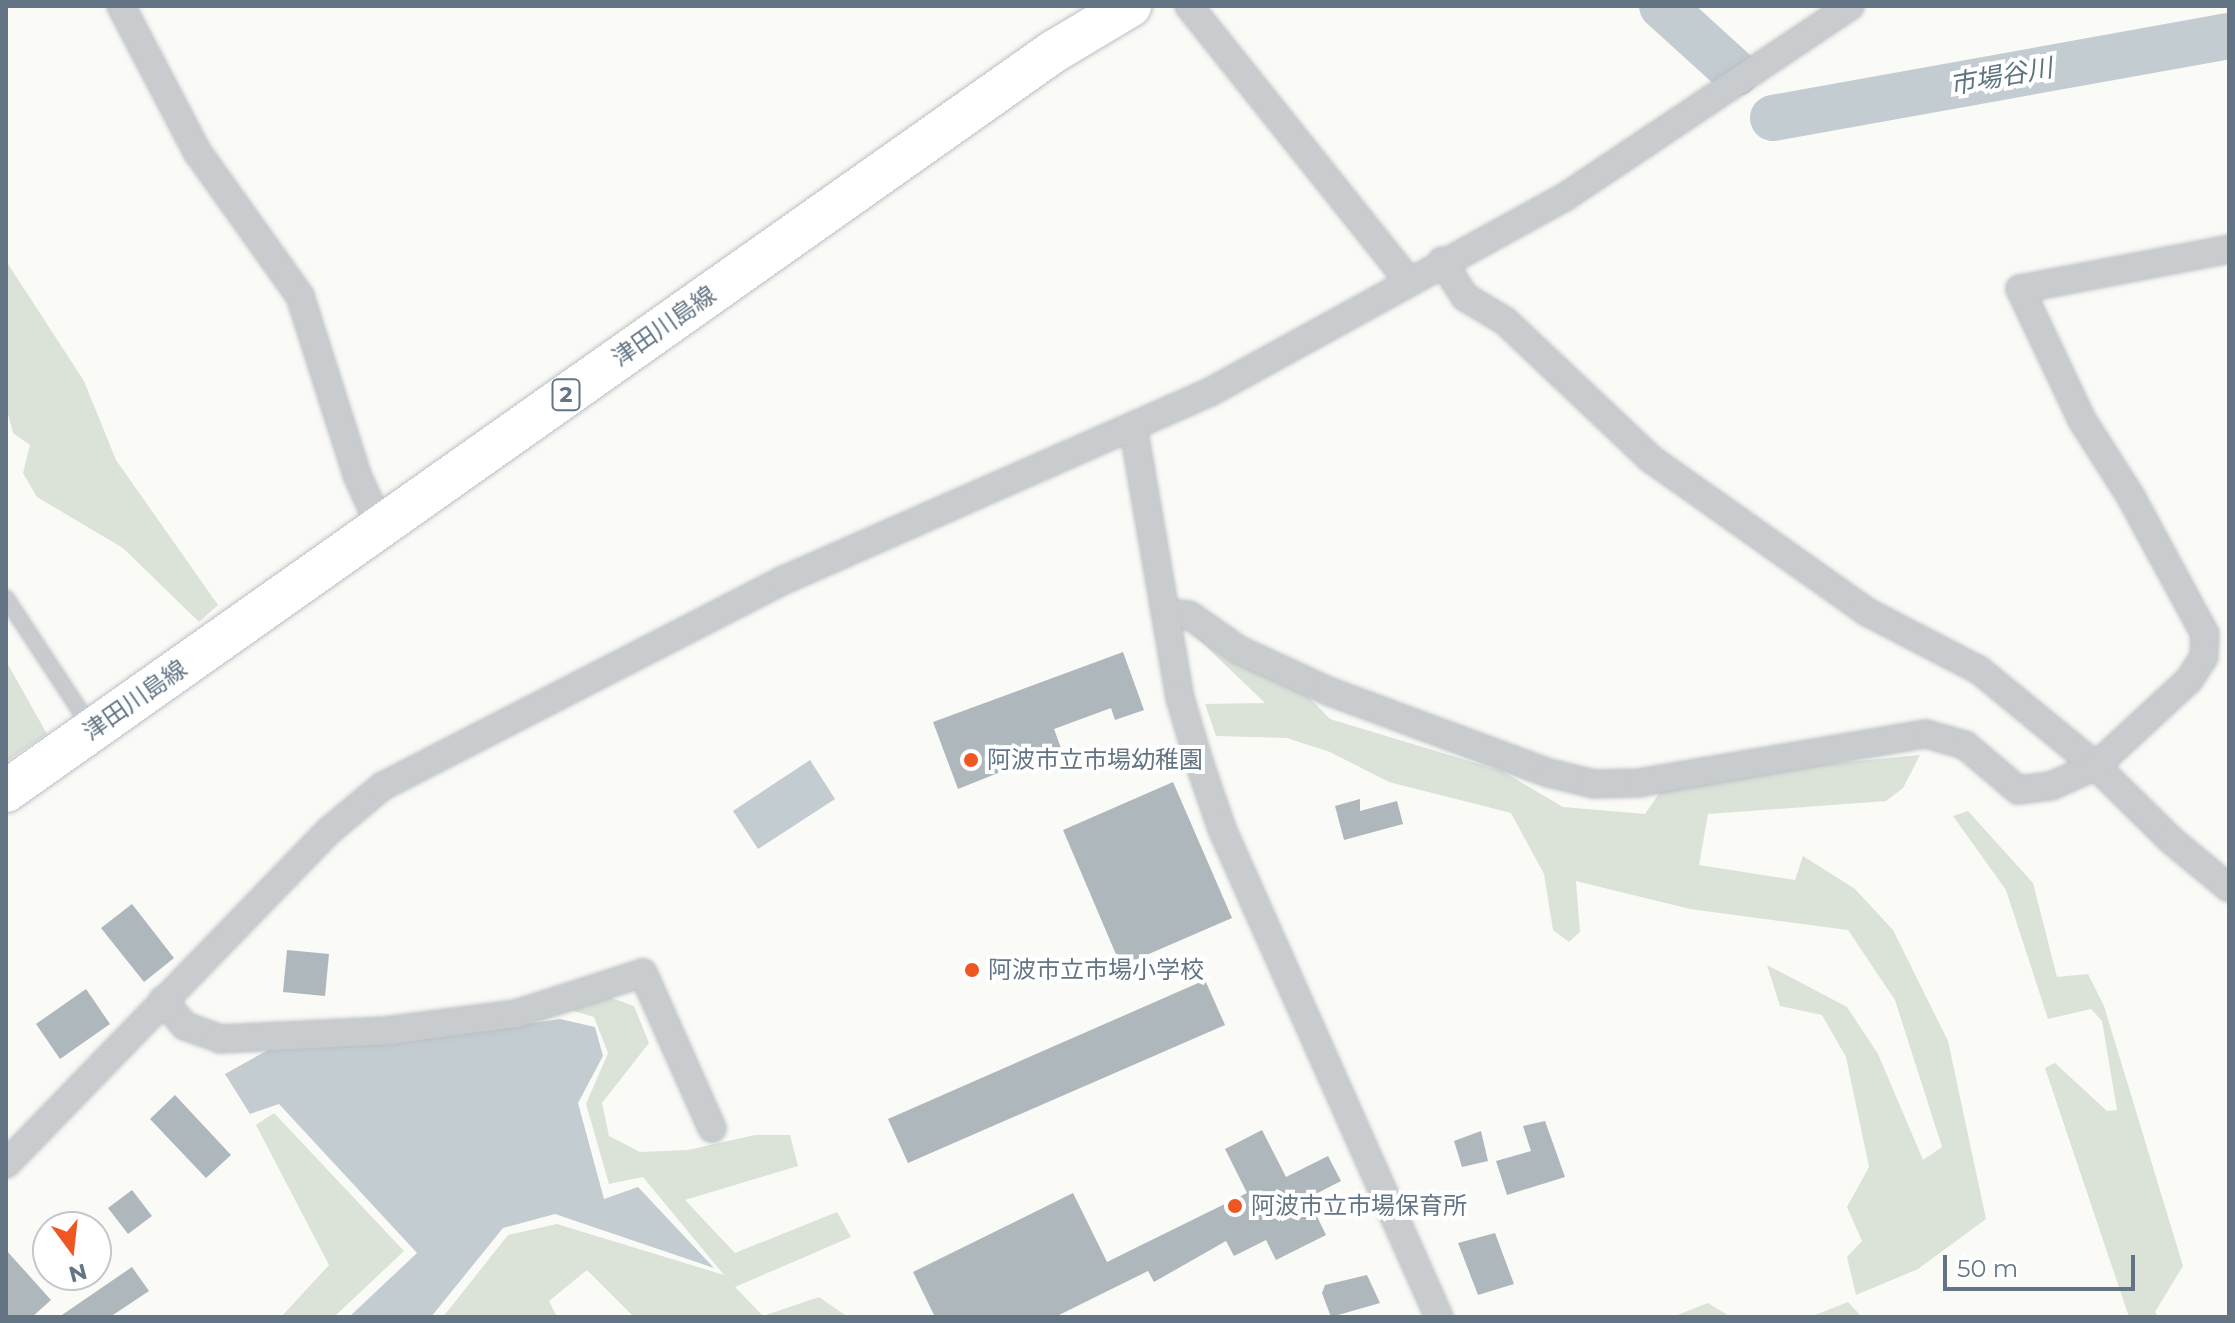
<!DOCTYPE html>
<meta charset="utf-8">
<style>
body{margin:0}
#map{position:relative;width:2235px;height:1323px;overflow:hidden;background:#fafaf7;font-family:Montserrat,"Noto Sans JP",sans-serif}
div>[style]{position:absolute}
.green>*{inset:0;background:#dbe2d8}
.water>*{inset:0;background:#c2ccd1}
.river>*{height:46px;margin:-23px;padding:0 23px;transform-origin:23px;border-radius:23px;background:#c2ccd1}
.building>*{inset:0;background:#aeb7bc}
.roads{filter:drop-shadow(0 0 2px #bbbfc3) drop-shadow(0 0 2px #bbbfc3)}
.lane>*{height:14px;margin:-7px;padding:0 7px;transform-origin:7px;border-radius:7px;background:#c8cccf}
.street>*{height:26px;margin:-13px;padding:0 13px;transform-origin:13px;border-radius:13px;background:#c8cccf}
.primary>*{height:42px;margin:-21px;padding:0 21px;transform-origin:21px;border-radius:21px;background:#fff}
.dots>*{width:22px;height:22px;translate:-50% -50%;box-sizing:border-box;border:4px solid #fff;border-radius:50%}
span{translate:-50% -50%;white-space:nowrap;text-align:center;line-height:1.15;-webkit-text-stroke:8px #fff;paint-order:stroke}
.shield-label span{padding:2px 6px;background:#fff;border:2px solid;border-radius:6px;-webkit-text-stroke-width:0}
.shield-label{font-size:22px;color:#637584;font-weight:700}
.street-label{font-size:24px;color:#637584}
.poi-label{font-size:24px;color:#637584}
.left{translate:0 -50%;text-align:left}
.water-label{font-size:26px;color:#5e747e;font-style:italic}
.frame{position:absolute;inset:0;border:8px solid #637584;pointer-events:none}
.north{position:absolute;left:32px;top:1211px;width:80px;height:80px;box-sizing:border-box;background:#fff;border:2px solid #c1c8ce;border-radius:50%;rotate:165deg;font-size:22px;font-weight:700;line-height:32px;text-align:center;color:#637584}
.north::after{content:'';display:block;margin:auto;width:28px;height:36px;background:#ef5622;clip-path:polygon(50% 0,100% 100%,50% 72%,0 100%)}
.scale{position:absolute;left:1943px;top:1255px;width:192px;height:36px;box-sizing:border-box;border:4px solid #637584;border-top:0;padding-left:10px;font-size:24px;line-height:28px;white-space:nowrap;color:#637584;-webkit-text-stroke:6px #fff;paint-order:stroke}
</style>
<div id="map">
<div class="green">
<i style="clip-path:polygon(6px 261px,84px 381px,116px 460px,218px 605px,199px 622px,123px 548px,37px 497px,23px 473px,30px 445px,13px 433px,6px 406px)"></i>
<i style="clip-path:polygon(1192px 633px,1303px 691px,1330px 719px,1502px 771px,1563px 807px,1645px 814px,1660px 792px,1733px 773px,1920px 755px,1903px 788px,1886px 801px,1708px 814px,1699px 865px,1795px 880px,1803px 856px,1855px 889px,1893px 930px,1948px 1041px,1986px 1219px,1918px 1269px,1856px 1295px,1847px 1257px,1862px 1241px,1847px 1207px,1869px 1167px,1846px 1057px,1822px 1015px,1780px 1006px,1767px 965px,1847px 1007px,1878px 1054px,1923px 1160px,1942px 1147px,1895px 1000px,1848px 930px,1690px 909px,1576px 881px,1580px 932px,1569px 942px,1553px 930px,1544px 874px,1511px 813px,1389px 782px,1330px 752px,1287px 738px,1216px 736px,1205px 704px,1265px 703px)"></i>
<i style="clip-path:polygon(6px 661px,47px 734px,6px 762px)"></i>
<i style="clip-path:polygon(1968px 811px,2033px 883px,2057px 977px,2088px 974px,2104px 1006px,2183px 1266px,2155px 1312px,2159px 1317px,2129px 1317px,2045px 1068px,2055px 1063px,2107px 1111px,2117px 1110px,2102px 1021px,2091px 1009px,2048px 1019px,2006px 890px,1953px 816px)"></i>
<i style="clip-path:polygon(606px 996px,634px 1006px,649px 1043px,602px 1103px,609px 1136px,640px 1152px,688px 1150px,755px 1135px,790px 1135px,798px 1166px,685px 1200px,735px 1253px,837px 1212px,851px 1237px,735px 1287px,763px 1316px,819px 1297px,848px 1317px,634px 1317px,587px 1270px,549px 1301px,557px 1317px,443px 1317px,508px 1235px,557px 1224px,724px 1275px,643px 1177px,609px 1184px,586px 1104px,608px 1053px,594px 1017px,564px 1008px)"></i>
<i style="clip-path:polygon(274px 1113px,404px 1251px,334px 1317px,281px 1317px,329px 1265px,256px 1125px)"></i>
<i style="clip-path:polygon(1848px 1302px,1862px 1317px,1810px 1317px)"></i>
<i style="clip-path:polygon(1708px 1303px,1731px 1317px,1672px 1317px)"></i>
</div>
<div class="water">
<i style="clip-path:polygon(810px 760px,835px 799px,758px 849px,733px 811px)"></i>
<i style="clip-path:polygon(560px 1019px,595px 1027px,603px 1056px,578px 1103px,604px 1199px,638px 1187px,714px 1268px,555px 1214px,503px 1228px,431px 1317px,349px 1317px,417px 1253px,279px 1104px,250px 1114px,225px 1074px,268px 1050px,391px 1044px)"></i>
</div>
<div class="river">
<i style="left:1662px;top:6px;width:100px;rotate:42.2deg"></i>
<i style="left:1773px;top:118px;width:463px;rotate:-10.2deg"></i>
</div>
<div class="building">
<i style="clip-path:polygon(1123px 652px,1144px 710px,1115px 720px,1111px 708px,1054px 729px,1061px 748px,958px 789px,933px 722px)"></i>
<i style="clip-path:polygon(1173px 782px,1232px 918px,1121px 966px,1063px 830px)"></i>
<i style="clip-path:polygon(1360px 799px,1360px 811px,1397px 801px,1403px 824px,1344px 840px,1335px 806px)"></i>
<i style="clip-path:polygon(132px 904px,174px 958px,144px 982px,101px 928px)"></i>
<i style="clip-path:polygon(287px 950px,329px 954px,325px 996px,283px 992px)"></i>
<i style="clip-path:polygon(1205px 980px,1225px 1025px,908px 1163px,888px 1119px)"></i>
<i style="clip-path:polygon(86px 989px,110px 1024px,60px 1059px,36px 1024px)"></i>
<i style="clip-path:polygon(175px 1095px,231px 1155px,206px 1178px,150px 1119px)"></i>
<i style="clip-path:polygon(1545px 1121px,1565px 1177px,1507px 1195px,1496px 1161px,1531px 1151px,1523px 1126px)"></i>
<i style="clip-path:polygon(1262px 1130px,1286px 1177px,1328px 1156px,1341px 1181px,1308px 1198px,1326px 1235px,1276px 1260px,1266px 1240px,1234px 1256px,1226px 1241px,1154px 1282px,1148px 1271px,1055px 1317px,935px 1317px,913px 1272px,1073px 1193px,1107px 1262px,1247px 1193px,1225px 1149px)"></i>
<i style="clip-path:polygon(1481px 1131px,1488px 1161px,1462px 1167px,1454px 1141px)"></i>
<i style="clip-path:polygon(132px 1190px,152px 1216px,128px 1234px,108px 1208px)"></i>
<i style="clip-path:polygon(1495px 1233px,1514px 1284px,1478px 1295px,1458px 1243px)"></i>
<i style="clip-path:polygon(6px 1250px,51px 1300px,32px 1317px,6px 1317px)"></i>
<i style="clip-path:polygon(132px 1267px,149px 1291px,110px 1317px,59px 1317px)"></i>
<i style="clip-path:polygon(1367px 1275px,1380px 1303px,1331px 1317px,1322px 1293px,1325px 1285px)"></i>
</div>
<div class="roads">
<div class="lane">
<i style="left:6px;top:598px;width:153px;rotate:56.7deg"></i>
</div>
<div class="street">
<i style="left:121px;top:6px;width:166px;rotate:62.4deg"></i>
<i style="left:198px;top:153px;width:176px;rotate:54.5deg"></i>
<i style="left:300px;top:296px;width:188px;rotate:72.3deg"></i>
<i style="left:357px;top:475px;width:56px;rotate:65.7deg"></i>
<i style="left:1189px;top:6px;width:351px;rotate:51.4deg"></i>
<i style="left:1442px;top:261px;width:43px;rotate:57.4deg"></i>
<i style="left:1465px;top:297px;width:47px;rotate:31deg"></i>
<i style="left:1505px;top:321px;width:201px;rotate:43.4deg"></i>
<i style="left:1651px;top:459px;width:265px;rotate:35.3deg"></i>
<i style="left:1867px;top:612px;width:126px;rotate:27.4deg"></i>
<i style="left:1979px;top:670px;width:151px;rotate:39.4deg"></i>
<i style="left:2096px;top:766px;width:105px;rotate:44.6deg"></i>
<i style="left:2171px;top:840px;width:75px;rotate:39.6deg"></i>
<i style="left:1133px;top:426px;width:276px;rotate:80.2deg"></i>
<i style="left:1180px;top:698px;width:70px;rotate:73.4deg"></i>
<i style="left:1200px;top:765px;width:68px;rotate:71deg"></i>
<i style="left:1222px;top:829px;width:534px;rotate:66.03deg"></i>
<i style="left:1167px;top:613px;width:22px;rotate:5deg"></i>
<i style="left:1189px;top:615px;width:61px;rotate:35deg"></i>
<i style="left:1239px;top:650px;width:98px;rotate:24.7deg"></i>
<i style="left:1328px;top:691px;width:236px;rotate:20.4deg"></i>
<i style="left:1549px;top:773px;width:46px;rotate:13.7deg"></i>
<i style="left:1594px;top:784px;width:44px;rotate:-1.3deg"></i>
<i style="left:1638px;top:783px;width:292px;rotate:-9.7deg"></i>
<i style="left:1926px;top:734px;width:41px;rotate:15.8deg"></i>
<i style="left:1965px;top:745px;width:70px;rotate:40.3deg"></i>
<i style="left:2018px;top:790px;width:33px;rotate:-7deg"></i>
<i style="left:2051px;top:786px;width:49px;rotate:-24deg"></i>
<i style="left:2096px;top:766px;width:127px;rotate:-42.8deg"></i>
<i style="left:2189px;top:680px;width:27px;rotate:-57deg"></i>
<i style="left:2204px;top:657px;width:23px;rotate:-88deg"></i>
<i style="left:2205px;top:634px;width:156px;rotate:-118.4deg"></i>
<i style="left:2131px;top:497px;width:91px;rotate:-122.5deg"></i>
<i style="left:2082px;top:420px;width:145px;rotate:-115.3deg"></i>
<i style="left:2020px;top:289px;width:213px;rotate:-10.8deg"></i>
<i style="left:163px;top:1000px;width:34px;rotate:50deg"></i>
<i style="left:185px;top:1026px;width:37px;rotate:20deg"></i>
<i style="left:220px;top:1039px;width:165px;rotate:-2.8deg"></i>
<i style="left:385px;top:1031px;width:132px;rotate:-7.4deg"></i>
<i style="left:516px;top:1014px;width:133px;rotate:-17.9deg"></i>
<i style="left:643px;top:973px;width:170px;rotate:66deg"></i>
<i style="left:6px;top:1164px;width:465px;rotate:-45.9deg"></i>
<i style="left:330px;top:830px;width:69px;rotate:-39.7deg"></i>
<i style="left:383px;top:786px;width:451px;rotate:-27.2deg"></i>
<i style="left:784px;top:580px;width:468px;rotate:-23.8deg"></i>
<i style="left:1212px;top:391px;width:403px;rotate:-28.8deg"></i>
<i style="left:1565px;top:197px;width:343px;rotate:-33.8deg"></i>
</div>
<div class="primary">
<i style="left:6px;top:791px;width:1282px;rotate:-35.22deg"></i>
<i style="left:1053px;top:52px;width:90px;rotate:-30.9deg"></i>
</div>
</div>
<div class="dots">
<i style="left:971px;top:760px;background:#ef5622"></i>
<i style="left:972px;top:970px;background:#ef5622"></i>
<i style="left:1235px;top:1206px;background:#ef5622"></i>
</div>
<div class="shield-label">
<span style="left:566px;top:395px">2</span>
</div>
<div class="street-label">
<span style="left:664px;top:326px;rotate:-35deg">津田川島線</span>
<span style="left:135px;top:700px;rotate:-35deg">津田川島線</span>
</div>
<div class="poi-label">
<span class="left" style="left:987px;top:760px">阿波市立市場幼稚園</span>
<span class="left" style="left:988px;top:970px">阿波市立市場小学校</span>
<span class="left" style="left:1251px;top:1206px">阿波市立市場保育所</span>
</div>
<div class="water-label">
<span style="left:2001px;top:77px;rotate:-10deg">市場谷川</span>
</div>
<div class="frame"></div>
<div class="north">N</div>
<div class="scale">50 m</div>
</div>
